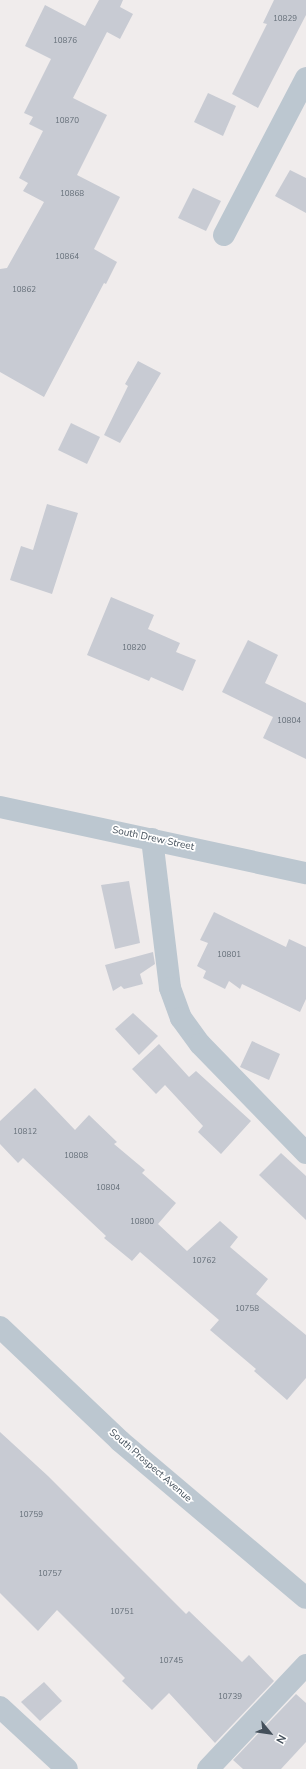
<!DOCTYPE html>
<style>
body{margin:0}
#map{position:relative;width:306px;height:1769px;overflow:hidden;background:#f0ecec;font-family:"Nunito Sans",sans-serif}
div>[style]{position:absolute}
.building>*{inset:0;background:#c8cbd3}
.minor>*{height:22px;margin:-11px;padding:0 11px;transform-origin:11px;border-radius:11px;background:#bcc7d0}
span{translate:-50% -50%;white-space:nowrap;text-align:center;line-height:1.15;-webkit-text-stroke:3.5px #fff;paint-order:stroke}
.number-label{font-size:8px;color:#656f79}
.number-label span{-webkit-text-stroke-width:0}
.street-label{font-size:10px;color:#44505b}
.north{position:absolute;left:250px;top:1713px;width:40px;height:40px;-webkit-text-stroke:3px #fff;paint-order:stroke;rotate:119deg;font-size:11px;font-weight:700;line-height:16px;text-align:center;color:#44505b}
.north::after{content:'';display:block;margin:auto;width:14px;height:18px;background:#44505b;clip-path:polygon(50% 0,100% 100%,50% 72%,0 100%)}
</style>
<div id="map">
<div class="building">
<i style="clip-path:polygon(99px 0,123px 0,120px 7px,133px 14px,120px 39px,107px 32px,73px 98px,107px 115px,77px 175px,120px 197px,94px 249px,117px 262px,106px 284px,104px 283px,44px 397px,0 372px,0 269px,7px 268px,44px 202px,23px 191px,28px 183px,19px 178px,43px 131px,29px 124px,33px 117px,24px 113px,51px 59px,25px 46px,45px 5px,85px 26px)"></i>
<i style="clip-path:polygon(274px 0,306px 0,306px 15px,258px 108px,232px 94px,267px 24px,263px 23px)"></i>
<i style="clip-path:polygon(208px 93px,236px 106px,223px 136px,194px 122px)"></i>
<i style="clip-path:polygon(290px 170px,306px 178px,306px 213px,275px 196px)"></i>
<i style="clip-path:polygon(193px 188px,221px 201px,206px 231px,178px 218px)"></i>
<i style="clip-path:polygon(138px 361px,161px 373px,120px 443px,104px 435px,128px 386px,125px 384px)"></i>
<i style="clip-path:polygon(71px 423px,100px 437px,87px 464px,58px 450px)"></i>
<i style="clip-path:polygon(47px 504px,78px 513px,52px 594px,10px 580px,21px 546px,33px 550px)"></i>
<i style="clip-path:polygon(111px 597px,154px 615px,148px 629px,180px 643px,176px 652px,196px 660px,183px 691px,151px 677px,149px 681px,87px 655px)"></i>
<i style="clip-path:polygon(248px 640px,278px 655px,265px 683px,306px 703px,306px 759px,263px 738px,273px 717px,222px 692px)"></i>
<i style="clip-path:polygon(129px 881px,140px 943px,115px 949px,101px 885px)"></i>
<i style="clip-path:polygon(214px 912px,286px 947px,289px 939px,306px 947px,306px 999px,300px 1012px,242px 984px,240px 989px,229px 981px,225px 989px,203px 978px,206px 971px,197px 966px,208px 943px,200px 940px)"></i>
<i style="clip-path:polygon(153px 952px,155px 964px,140px 974px,143px 984px,124px 989px,121px 986px,113px 991px,105px 965px)"></i>
<i style="clip-path:polygon(133px 1013px,158px 1036px,139px 1055px,115px 1029px)"></i>
<i style="clip-path:polygon(252px 1041px,280px 1054px,269px 1080px,240px 1067px)"></i>
<i style="clip-path:polygon(159px 1044px,189px 1077px,196px 1071px,251px 1121px,221px 1154px,198px 1132px,203px 1126px,165px 1085px,156px 1094px,132px 1069px)"></i>
<i style="clip-path:polygon(35px 1088px,75px 1130px,89px 1115px,117px 1142px,114px 1144px,145px 1170px,142px 1173px,176px 1203px,158px 1224px,187px 1251px,220px 1221px,238px 1237px,230px 1247px,268px 1279px,256px 1294px,306px 1335px,306px 1378px,287px 1400px,254px 1371px,256px 1369px,210px 1330px,219px 1320px,140px 1252px,132px 1261px,104px 1238px,106px 1236px,23px 1158px,18px 1163px,0 1144px,0 1121px)"></i>
<i style="clip-path:polygon(281px 1153px,306px 1176px,306px 1220px,259px 1175px)"></i>
<i style="clip-path:polygon(0 1432px,48px 1476px,186px 1614px,189px 1611px,242px 1662px,249px 1655px,274px 1681px,215px 1743px,169px 1693px,152px 1710px,122px 1681px,125px 1678px,57px 1610px,38px 1631px,0 1593px)"></i>
<i style="clip-path:polygon(44px 1682px,62px 1701px,40px 1721px,21px 1702px)"></i>
<i style="clip-path:polygon(296px 1694px,306px 1703px,306px 1742px,281px 1769px,243px 1769px,233px 1760px)"></i>
</div>
<div class="minor">
<i style="left:224px;top:235px;width:177px;rotate:-62.4deg"></i>
<i style="left:0;top:807px;width:313px;rotate:12.2deg"></i>
<i style="left:152px;top:839px;width:150px;rotate:83.1deg"></i>
<i style="left:170px;top:988px;width:32px;rotate:70deg"></i>
<i style="left:181px;top:1018px;width:32px;rotate:54deg"></i>
<i style="left:200px;top:1044px;width:152px;rotate:45.8deg"></i>
<i style="left:0;top:1327px;width:166px;rotate:43.5deg"></i>
<i style="left:120px;top:1441px;width:243px;rotate:40.2deg"></i>
<i style="left:0;top:1707px;width:91px;rotate:42.8deg"></i>
<i style="left:208px;top:1769px;width:143px;rotate:-46.7deg"></i>
</div>
<div class="number-label">
<span style="left:285px;top:19px">10829</span>
<span style="left:65px;top:41px">10876</span>
<span style="left:67px;top:121px">10870</span>
<span style="left:72px;top:194px">10868</span>
<span style="left:67px;top:257px">10864</span>
<span style="left:24px;top:290px">10862</span>
<span style="left:134px;top:648px">10820</span>
<span style="left:289px;top:721px">10804</span>
<span style="left:229px;top:955px">10801</span>
<span style="left:25px;top:1132px">10812</span>
<span style="left:76px;top:1156px">10808</span>
<span style="left:108px;top:1188px">10804</span>
<span style="left:142px;top:1222px">10800</span>
<span style="left:204px;top:1261px">10762</span>
<span style="left:247px;top:1309px">10758</span>
<span style="left:31px;top:1515px">10759</span>
<span style="left:50px;top:1574px">10757</span>
<span style="left:122px;top:1612px">10751</span>
<span style="left:171px;top:1661px">10745</span>
<span style="left:230px;top:1697px">10739</span>
</div>
<div class="street-label">
<span style="left:153px;top:839px;rotate:12deg">South Drew Street</span>
<span style="left:150px;top:1466px;rotate:41deg">South Prospect Avenue</span>
</div>
<div class="north">N</div>
</div>
